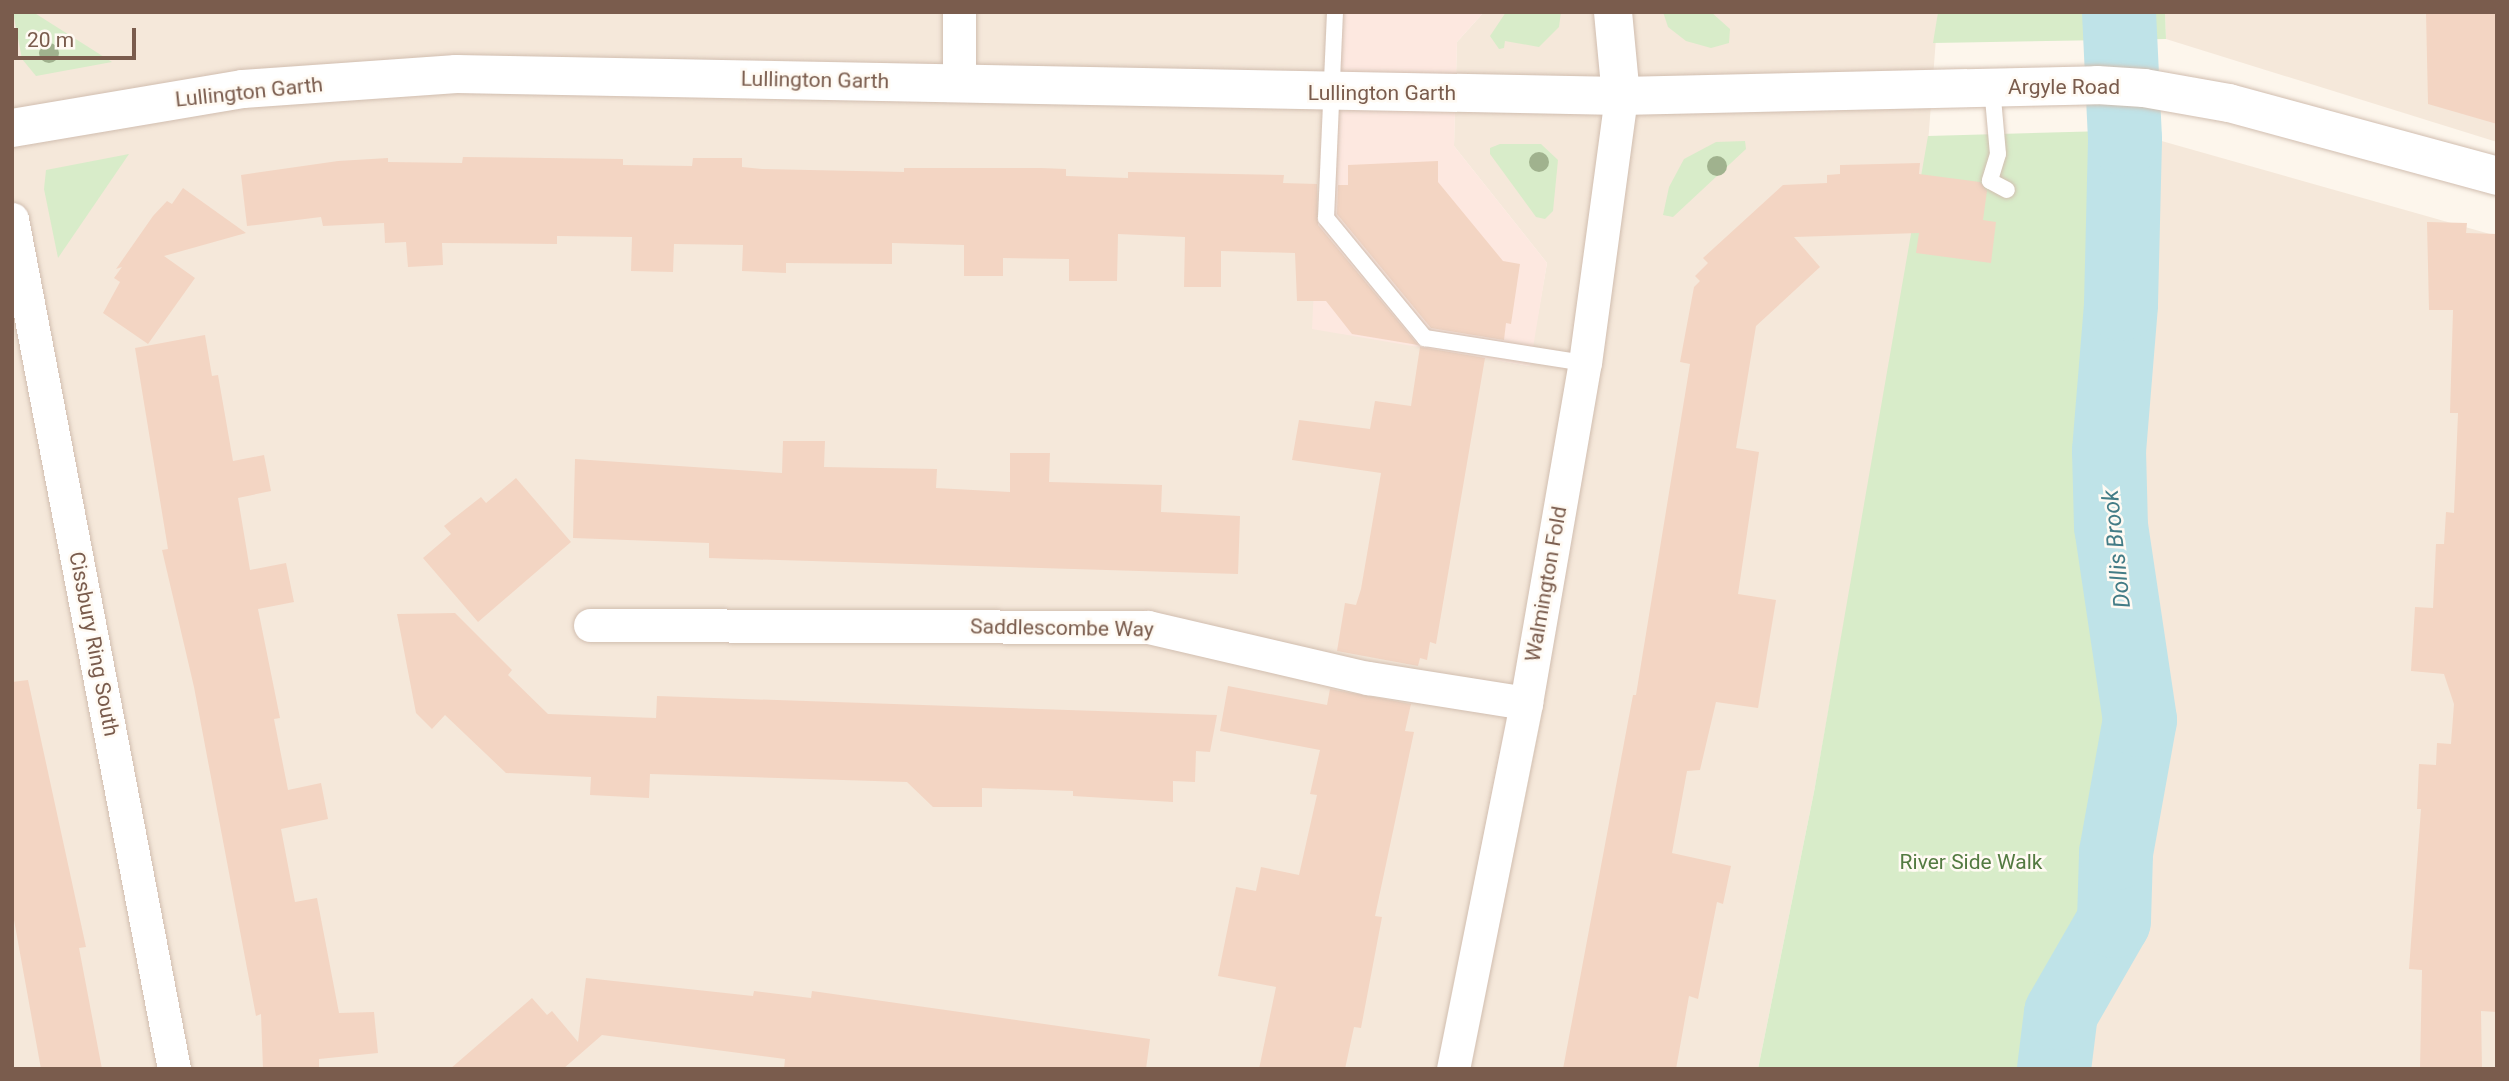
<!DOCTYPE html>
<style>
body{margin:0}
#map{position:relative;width:2509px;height:1081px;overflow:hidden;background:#fdf6ec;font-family:Roboto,sans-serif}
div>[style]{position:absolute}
.residential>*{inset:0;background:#f5e8da}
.commercial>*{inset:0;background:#fde8e0}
.green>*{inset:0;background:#d8ecc9}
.river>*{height:74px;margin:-37px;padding:0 37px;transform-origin:37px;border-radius:37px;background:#bfe3e8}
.building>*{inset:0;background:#f3d5c3}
.roads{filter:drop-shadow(0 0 2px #d1beb0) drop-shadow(0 0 2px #d1beb0)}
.service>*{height:16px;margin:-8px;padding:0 8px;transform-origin:8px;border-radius:8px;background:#fff}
.minor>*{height:33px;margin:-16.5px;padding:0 16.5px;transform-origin:16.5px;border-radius:16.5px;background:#fff}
.tertiary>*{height:38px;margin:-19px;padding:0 19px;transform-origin:19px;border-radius:19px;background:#fff}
.trees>*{width:20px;height:20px;margin:-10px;border-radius:50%;background:#a0b28e}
span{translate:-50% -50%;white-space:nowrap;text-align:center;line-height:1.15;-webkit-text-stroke:5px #fffaf3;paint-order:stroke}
.street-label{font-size:21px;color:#7a5c4d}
.park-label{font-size:21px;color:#537a41}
.water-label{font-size:23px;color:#437c86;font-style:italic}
.frame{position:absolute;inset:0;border:14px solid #7a5c4d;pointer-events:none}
.scale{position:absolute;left:14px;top:28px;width:122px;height:32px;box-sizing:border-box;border:4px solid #7a5c4d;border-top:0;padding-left:9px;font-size:21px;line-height:24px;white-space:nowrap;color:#7a5c4d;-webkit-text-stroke:5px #fffaf3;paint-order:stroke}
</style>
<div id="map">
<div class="residential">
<i style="clip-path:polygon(12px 12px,1327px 12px,1316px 238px,1485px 358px,1529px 366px,1547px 263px,1454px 146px,1457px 42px,1484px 12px,1938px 12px,1927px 157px,1814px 792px,1758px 1069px,12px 1069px)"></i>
<i style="clip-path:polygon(2165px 12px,2497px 12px,2497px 142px,2166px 39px)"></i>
<i style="clip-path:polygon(2151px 138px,2497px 236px,2497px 1069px,2074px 1069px,2092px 985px,2133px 933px,2159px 719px,2124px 480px,2138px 350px)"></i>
</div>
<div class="commercial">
<i style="clip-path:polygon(1327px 12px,1484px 12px,1457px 42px,1454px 146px,1547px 263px,1530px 366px,1312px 329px)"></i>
</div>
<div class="green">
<i style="clip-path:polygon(13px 12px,33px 12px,112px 62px,36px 76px,22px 59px)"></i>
<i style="clip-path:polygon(1506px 12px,1561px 12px,1559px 27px,1539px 47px,1505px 41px,1504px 48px,1499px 49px,1490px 36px)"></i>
<i style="clip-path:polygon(1663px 12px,1711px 12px,1730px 29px,1729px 43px,1711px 48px,1686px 41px,1668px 27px)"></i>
<i style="clip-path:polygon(1938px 12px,2165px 12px,2166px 39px,1933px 43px)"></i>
<i style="clip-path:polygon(2106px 131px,2151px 138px,2138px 350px,2124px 480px,2159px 719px,2133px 933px,2092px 985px,2074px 1069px,1758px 1069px,1814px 792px,1928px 136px)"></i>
<i style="clip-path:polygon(1745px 141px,1746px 149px,1673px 217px,1663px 215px,1669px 187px,1684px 159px,1716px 142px)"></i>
<i style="clip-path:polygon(1500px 144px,1541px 144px,1558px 160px,1553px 211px,1545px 219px,1536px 217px,1490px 154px,1490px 148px)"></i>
<i style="clip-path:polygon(129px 154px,58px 258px,44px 189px,46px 170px)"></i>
</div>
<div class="river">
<i style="left:2054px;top:1069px;width:56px;rotate:-82.9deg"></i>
<i style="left:2061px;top:1013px;width:106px;rotate:-60.1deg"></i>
<i style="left:2114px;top:921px;width:68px;rotate:-88.3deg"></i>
<i style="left:2116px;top:853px;width:135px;rotate:-79.8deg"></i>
<i style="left:2140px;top:720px;width:195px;rotate:-98.5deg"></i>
<i style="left:2111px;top:527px;width:76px;rotate:-91.5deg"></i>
<i style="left:2109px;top:451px;width:147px;rotate:-85.3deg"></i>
<i style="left:2121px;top:304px;width:165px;rotate:-88.6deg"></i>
<i style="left:2125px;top:139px;width:127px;rotate:-92.7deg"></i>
</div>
<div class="building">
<i style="clip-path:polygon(2426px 12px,2497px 12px,2497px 124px,2428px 104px)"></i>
<i style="clip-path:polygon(463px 157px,623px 159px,623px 165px,692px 166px,693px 158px,742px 158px,742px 167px,762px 169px,904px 172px,904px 168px,1041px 168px,1066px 169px,1066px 176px,1128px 178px,1128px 172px,1284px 175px,1283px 183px,1317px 184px,1318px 225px,1418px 345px,1352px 334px,1326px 301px,1297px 301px,1295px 253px,1221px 251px,1221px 287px,1184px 287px,1185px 237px,1118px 234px,1117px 281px,1069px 281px,1069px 259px,1003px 258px,1003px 276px,964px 276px,964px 245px,892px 243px,892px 264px,786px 263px,786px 273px,742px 271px,743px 245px,674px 244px,673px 272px,631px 271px,632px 237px,557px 236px,557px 244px,442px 243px,443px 265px,408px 267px,406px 242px,385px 243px,384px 223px,323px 226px,321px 217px,247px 226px,241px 175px,338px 161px,388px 158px,388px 162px,462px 163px)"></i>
<i style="clip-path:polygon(1438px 161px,1438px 182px,1503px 261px,1520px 264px,1511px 324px,1506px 323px,1504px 340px,1431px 328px,1337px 214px,1338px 185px,1348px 185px,1348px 165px)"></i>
<i style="clip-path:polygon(1920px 163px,1919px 174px,1980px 182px,1987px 191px,1983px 220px,1996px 222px,1991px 263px,1916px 253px,1919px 233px,1794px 237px,1820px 267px,1756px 326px,1736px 448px,1759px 452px,1738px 594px,1776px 600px,1758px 708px,1716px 702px,1700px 770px,1687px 771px,1672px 853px,1731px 866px,1723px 904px,1717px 902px,1698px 999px,1689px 996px,1676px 1069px,1563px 1069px,1633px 695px,1636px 695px,1690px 364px,1680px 362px,1694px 287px,1700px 281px,1695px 276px,1708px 263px,1703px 258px,1783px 185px,1827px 183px,1827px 175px,1840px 174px,1840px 165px)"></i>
<i style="clip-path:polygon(183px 188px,246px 233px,164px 256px,195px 278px,148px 344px,103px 313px,120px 282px,114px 278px,122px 267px,116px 269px,153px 216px,167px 201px,172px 204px)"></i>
<i style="clip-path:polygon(2427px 222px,2467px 223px,2466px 233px,2497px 234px,2497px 1012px,2481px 1011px,2482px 1069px,2420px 1069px,2422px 970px,2409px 969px,2421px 809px,2417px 809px,2419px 764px,2436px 765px,2437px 743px,2451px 744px,2454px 704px,2444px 674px,2411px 671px,2415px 607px,2433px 608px,2436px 544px,2444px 544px,2446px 512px,2454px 513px,2458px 413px,2450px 413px,2453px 310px,2429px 310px)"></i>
<i style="clip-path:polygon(205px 335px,212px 376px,218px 375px,233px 461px,264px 455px,271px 491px,238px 498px,250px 570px,286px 563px,294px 602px,258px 609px,280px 718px,274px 719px,288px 790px,321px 783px,328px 819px,281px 829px,295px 902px,317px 898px,339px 1013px,374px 1012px,378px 1053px,319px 1059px,319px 1069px,263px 1069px,261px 1014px,256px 1016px,194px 687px,162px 550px,168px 549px,135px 348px)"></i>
<i style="clip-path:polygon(1420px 347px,1485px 358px,1436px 644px,1430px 642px,1427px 660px,1420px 658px,1418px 666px,1337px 651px,1345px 603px,1356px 605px,1361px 589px,1381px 473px,1292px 460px,1299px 420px,1370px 429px,1375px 401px,1411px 406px)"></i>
<i style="clip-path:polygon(783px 441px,825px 441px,824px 467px,937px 469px,936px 488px,1010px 492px,1010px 453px,1050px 453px,1049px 482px,1162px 485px,1161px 512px,1240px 516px,1238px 574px,709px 558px,709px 543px,573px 538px,575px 459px,782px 473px)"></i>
<i style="clip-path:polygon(516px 478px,571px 542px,478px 622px,423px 558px,451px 534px,444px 526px,481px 497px,486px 503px)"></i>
<i style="clip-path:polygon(455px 613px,512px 670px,508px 675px,548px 714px,656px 718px,657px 696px,1217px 715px,1210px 752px,1196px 751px,1195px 782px,1173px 781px,1173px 802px,1073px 796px,1073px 791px,982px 788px,982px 807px,933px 807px,907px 782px,650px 774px,649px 798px,590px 795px,591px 777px,506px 773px,445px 715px,432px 729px,416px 713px,397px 614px)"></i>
<i style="clip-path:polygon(28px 680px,86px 947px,79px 948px,102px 1069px,41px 1069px,12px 909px,12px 682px)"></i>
<i style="clip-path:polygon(1228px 686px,1327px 705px,1330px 689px,1411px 704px,1405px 731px,1414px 732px,1375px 916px,1382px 917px,1361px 1028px,1354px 1027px,1345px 1069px,1259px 1069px,1276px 987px,1218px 976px,1236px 887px,1256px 891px,1261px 867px,1299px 875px,1317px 795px,1310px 794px,1320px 750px,1220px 731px)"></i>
<i style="clip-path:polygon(586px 978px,753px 996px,754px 991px,811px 998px,812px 991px,1150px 1039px,1146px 1069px,784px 1069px,785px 1059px,602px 1035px,563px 1069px,450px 1069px,532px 998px,547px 1015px,552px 1011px,578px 1042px)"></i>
</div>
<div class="roads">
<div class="service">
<i style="left:1335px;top:12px;width:206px;rotate:92.5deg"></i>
<i style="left:1326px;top:218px;width:156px;rotate:50.5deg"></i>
<i style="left:1425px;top:338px;width:162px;rotate:8.9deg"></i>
<i style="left:1992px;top:87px;width:67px;rotate:84.9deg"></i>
<i style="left:1998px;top:154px;width:28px;rotate:107deg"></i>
<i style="left:1990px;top:181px;width:19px;rotate:28deg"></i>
</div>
<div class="minor">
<i style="left:959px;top:82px;width:70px;rotate:-90deg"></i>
<i style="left:12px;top:219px;width:865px;rotate:79.21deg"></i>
<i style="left:590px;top:625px;width:558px;rotate:0.21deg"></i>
<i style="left:1148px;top:627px;width:226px;rotate:13.1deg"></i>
<i style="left:1368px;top:678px;width:160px;rotate:9deg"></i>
<i style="left:1453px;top:1069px;width:373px;rotate:-78.7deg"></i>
<i style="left:1526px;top:703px;width:345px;rotate:-80.2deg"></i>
<i style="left:1585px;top:363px;width:269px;rotate:-82.3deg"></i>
</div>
<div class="tertiary">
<i style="left:1613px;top:12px;width:84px;rotate:84.6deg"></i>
<i style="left:12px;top:128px;width:234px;rotate:-9.6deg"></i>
<i style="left:243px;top:89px;width:214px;rotate:-4deg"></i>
<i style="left:456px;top:74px;width:1165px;rotate:1.08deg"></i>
<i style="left:1621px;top:96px;width:476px;rotate:-1.3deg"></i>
<i style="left:2097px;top:85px;width:47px;rotate:3.7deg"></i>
<i style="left:2144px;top:88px;width:86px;rotate:10deg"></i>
<i style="left:2229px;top:103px;width:278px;rotate:15.2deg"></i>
</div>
</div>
<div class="trees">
<i style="left:49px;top:53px"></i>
<i style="left:1539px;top:162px"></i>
<i style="left:1717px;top:166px"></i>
</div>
<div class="street-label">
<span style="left:815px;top:80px;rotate:1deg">Lullington Garth</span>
<span style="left:2064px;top:87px">Argyle Road</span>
<span style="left:249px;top:92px;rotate:-6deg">Lullington Garth</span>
<span style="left:1382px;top:93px">Lullington Garth</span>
<span style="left:1546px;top:584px;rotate:-80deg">Walmington Fold</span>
<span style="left:1062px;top:628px;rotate:1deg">Saddlescombe Way</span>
<span style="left:94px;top:644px;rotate:79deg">Cissbury Ring South</span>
</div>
<div class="park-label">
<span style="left:1971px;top:862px">River Side Walk</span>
</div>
<div class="water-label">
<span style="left:2117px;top:549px;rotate:-96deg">Dollis Brook</span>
</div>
<div class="frame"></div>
<div class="scale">20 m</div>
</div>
